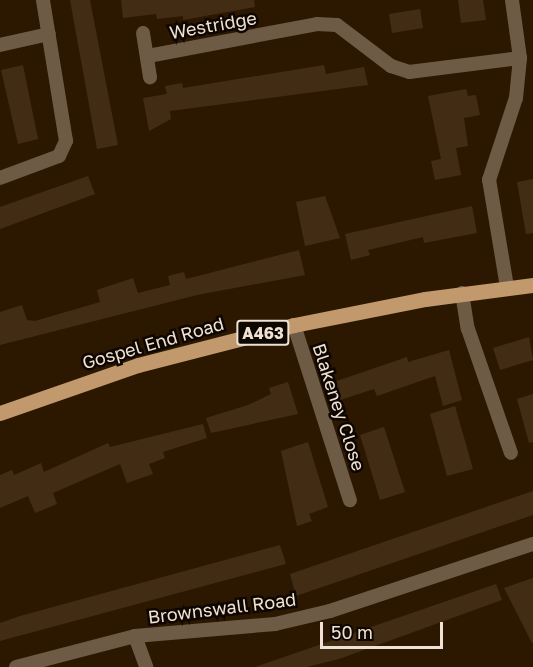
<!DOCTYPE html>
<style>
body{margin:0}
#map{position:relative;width:533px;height:667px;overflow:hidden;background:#2c1801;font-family:"Golos Text",sans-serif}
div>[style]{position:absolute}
.building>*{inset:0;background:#422d14}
.minor>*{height:14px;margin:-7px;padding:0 7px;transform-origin:7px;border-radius:7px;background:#6e5b46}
.primary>*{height:15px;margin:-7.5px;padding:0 7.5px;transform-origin:7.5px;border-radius:7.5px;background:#c1996c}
span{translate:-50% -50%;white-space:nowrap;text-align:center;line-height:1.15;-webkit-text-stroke:5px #0e0601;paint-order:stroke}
.shield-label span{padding:2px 4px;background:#0e0601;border:2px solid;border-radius:4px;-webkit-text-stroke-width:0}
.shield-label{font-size:16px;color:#efe1d3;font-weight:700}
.street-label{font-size:18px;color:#efe1d3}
.scale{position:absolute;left:320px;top:622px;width:123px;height:27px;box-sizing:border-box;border:3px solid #efe1d3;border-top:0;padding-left:8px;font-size:18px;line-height:21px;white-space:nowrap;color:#efe1d3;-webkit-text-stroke:4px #0e0601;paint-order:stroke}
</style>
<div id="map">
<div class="building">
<i style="clip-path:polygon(70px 0,90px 0,118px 145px,97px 149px)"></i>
<i style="clip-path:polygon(121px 0,254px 0,255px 7px,183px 20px,183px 16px,157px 19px,156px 14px,123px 18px)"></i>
<i style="clip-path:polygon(458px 0,483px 0,486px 20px,461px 23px)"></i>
<i style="clip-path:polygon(420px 9px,423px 28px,392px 33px,389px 14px)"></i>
<i style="clip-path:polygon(23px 65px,38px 139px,18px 144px,1px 70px)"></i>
<i style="clip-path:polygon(324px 65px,326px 74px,364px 67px,368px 85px,170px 111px,171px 119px,149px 131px,143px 98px,167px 94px,165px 86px,182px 83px,183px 88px)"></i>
<i style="clip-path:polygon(466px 89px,468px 96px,476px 95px,480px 115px,464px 118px,468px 146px,456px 148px,461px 175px,435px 180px,431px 161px,441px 159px,428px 96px)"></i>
<i style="clip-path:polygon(88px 176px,95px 194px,0 229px,0 207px)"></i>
<i style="clip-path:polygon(533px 179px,533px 233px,526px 234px,517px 182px)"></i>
<i style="clip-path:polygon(325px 196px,340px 238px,305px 246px,296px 202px)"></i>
<i style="clip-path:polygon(472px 206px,477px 233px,424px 243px,423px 237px,368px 250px,370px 255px,351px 260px,345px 234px)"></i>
<i style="clip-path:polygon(299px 250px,305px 275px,197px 295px,0 345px,0 312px,22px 305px,27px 320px,35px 321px,100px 302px,97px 290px,133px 278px,138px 293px,170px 285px,168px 276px,184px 272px,186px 279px)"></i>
<i style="clip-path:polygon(529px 337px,533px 360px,500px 370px,493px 348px)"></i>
<i style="clip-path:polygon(449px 350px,462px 400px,443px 406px,435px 376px,377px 396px,374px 389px,337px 401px,331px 383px,407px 357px,408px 362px)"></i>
<i style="clip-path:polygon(288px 382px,298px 414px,211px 433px,206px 418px,248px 405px,271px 394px,269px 388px)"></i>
<i style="clip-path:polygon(533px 394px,533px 442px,529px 443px,517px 399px)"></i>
<i style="clip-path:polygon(455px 406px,473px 469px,447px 476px,430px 414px)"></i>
<i style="clip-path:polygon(203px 424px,207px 438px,163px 452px,165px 458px,149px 464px,153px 474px,127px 483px,120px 464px,53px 493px,57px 504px,35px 513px,28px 496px,0 508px,0 475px,12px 470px,14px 475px,41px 463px,44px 472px,108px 443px,110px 447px)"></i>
<i style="clip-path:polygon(384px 427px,405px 492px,380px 500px,360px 435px)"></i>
<i style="clip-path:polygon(308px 442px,328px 507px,309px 514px,312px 521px,297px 526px,281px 451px)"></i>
<i style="clip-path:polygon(533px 491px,533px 515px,296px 596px,290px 574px)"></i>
<i style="clip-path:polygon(280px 545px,286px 564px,0 641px,0 623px,20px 616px)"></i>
<i style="clip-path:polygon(533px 578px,533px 642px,532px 643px,504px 588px)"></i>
<i style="clip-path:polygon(496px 584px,502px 600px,339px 659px,307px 667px,255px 667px)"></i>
</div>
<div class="minor">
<i style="left:143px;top:33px;width:45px;rotate:81deg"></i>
<i style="left:0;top:45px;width:50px;rotate:-12.7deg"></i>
<i style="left:148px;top:56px;width:172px;rotate:-10.7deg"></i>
<i style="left:317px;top:24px;width:20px;rotate:3deg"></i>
<i style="left:337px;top:25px;width:68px;rotate:37.2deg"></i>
<i style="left:391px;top:66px;width:19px;rotate:18deg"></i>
<i style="left:409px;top:72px;width:112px;rotate:-7.2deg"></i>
<i style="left:0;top:178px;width:63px;rotate:-20.4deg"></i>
<i style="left:59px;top:156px;width:17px;rotate:-65deg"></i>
<i style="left:66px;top:141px;width:143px;rotate:-99.3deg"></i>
<i style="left:507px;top:287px;width:109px;rotate:-99.5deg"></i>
<i style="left:489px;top:180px;width:86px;rotate:-71.8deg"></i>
<i style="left:516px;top:98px;width:40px;rotate:-84.3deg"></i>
<i style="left:520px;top:58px;width:59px;rotate:-97.9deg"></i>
<i style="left:462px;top:293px;width:36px;rotate:81deg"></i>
<i style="left:468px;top:329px;width:131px;rotate:70.9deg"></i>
<i style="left:294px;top:325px;width:184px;rotate:72.3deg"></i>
<i style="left:135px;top:636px;width:33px;rotate:70deg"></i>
<i style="left:16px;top:667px;width:123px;rotate:-14.6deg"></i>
<i style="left:135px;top:636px;width:141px;rotate:-4.9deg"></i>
<i style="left:275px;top:624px;width:57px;rotate:-13.3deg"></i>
<i style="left:330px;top:611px;width:214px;rotate:-18.3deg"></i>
</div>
<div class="primary">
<i style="left:0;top:413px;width:146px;rotate:-19.2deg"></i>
<i style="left:138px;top:365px;width:161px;rotate:-14.4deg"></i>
<i style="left:294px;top:325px;width:134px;rotate:-11.2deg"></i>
<i style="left:425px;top:299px;width:109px;rotate:-7.4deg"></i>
</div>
<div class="shield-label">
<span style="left:263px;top:333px">A463</span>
</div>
<div class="street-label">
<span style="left:213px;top:25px;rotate:-10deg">Westridge</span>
<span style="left:153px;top:343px;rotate:-16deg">Gospel End Road</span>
<span style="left:339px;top:407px;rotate:72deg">Blakeney Close</span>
<span style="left:222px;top:608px;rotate:-7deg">Brownswall Road</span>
</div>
<div class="scale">50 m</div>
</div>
